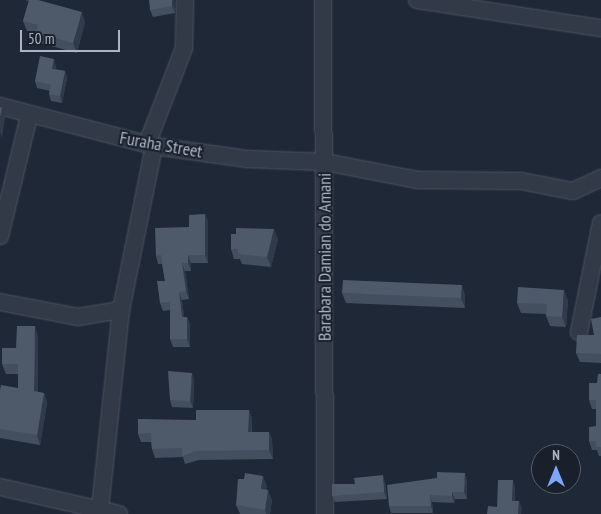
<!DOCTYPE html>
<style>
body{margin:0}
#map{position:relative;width:601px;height:514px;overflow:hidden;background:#1f2837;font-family:"PT Sans Narrow",sans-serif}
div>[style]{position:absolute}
.roads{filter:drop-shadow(0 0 1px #4d5562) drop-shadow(0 0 1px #4d5562)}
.minor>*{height:16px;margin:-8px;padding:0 8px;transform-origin:8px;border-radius:8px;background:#333a47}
.wall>*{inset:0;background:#434e5f}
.shaded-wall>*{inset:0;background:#303a4a}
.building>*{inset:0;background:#4e596a}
span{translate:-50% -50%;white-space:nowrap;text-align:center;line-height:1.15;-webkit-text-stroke:4px #19202c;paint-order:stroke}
.street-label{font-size:18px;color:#adb5c4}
.north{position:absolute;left:531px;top:444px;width:50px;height:50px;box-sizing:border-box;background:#19202c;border:1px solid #545c69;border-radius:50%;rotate:0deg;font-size:14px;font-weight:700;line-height:20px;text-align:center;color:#adb5c4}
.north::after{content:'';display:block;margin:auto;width:18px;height:22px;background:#7ea7f9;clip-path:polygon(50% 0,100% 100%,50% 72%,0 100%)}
.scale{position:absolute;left:20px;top:30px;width:100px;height:22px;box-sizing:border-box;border:2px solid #adb5c4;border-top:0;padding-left:6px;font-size:15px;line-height:18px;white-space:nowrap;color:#adb5c4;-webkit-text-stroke:4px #19202c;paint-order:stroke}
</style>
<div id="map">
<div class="roads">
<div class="minor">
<i style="left:323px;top:0;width:514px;rotate:89.78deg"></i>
<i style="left:417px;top:0;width:186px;rotate:8.7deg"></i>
<i style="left:0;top:106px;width:159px;rotate:14.6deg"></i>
<i style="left:154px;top:146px;width:95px;rotate:7.9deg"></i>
<i style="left:248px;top:159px;width:77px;rotate:2.2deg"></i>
<i style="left:325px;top:162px;width:95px;rotate:11deg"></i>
<i style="left:418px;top:180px;width:103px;rotate:0.6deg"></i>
<i style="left:521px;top:181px;width:53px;rotate:10.9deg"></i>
<i style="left:573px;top:191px;width:31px;rotate:-25deg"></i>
<i style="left:147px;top:144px;width:103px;rotate:-68.9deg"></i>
<i style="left:184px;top:48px;width:48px;rotate:-88.8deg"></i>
<i style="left:0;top:236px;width:123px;rotate:-76.4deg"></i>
<i style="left:0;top:302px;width:79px;rotate:10.9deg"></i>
<i style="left:78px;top:317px;width:44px;rotate:-9.2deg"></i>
<i style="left:579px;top:332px;width:111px;rotate:-78.6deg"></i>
<i style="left:0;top:487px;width:122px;rotate:12.8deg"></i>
<i style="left:100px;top:509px;width:200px;rotate:-84deg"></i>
<i style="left:121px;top:310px;width:167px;rotate:-78.6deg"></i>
</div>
</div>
<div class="wall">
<i style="clip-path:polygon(25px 0,38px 0,85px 22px,77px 53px,40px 43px,37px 34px,27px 31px,23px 21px,29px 1px)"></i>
<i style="clip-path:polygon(174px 0,175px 13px,153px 17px,150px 10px)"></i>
<i style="clip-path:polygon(56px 66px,55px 69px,65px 71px,67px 78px,62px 103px,51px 101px,49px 94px,50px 91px,37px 88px,35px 81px)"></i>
<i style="clip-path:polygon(205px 214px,208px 222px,208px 263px,191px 263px,191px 271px,185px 271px,189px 299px,182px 300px,184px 317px,187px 317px,190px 325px,190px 347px,173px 347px,170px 339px,170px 310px,163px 311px,160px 303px,165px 281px,162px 264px,158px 264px,156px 256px)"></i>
<i style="clip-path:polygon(236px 234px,278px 239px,271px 267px,242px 264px,240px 259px,234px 259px,231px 249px)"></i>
<i style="clip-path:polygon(342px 293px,465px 295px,465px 308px,346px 303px)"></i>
<i style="clip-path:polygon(568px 300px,566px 327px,550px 326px,546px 316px,546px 314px,521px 313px,517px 303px)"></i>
<i style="clip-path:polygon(601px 317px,601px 363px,580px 362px,576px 353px,594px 335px)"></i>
<i style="clip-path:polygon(38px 336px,38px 392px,44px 393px,47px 403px,40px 445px,0 438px,0 390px,18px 388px,18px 374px,6px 374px,2px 364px,16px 348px)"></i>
<i style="clip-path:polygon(601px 374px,601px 456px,599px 456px,597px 450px,592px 450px,589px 441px,596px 426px,596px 409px,592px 409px,589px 400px)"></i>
<i style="clip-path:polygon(194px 379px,193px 408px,172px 407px,170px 400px)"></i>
<i style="clip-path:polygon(249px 410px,252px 419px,252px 432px,269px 432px,272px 440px,273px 459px,199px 460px,185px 464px,183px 457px,155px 458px,152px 449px,151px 442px,141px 442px,138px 434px,196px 420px)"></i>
<i style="clip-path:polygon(467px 480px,467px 499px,455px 499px,454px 503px,432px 502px,433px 513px,391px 513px,389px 506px)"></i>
<i style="clip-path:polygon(385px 482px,387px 499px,335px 502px,332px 496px,355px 484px)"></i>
<i style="clip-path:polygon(267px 486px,266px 489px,272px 500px,270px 514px,240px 514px,236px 505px)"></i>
</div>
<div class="shaded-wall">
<i style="clip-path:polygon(172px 0,174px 0,175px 13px,172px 6px)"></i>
<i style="clip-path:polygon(82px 12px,85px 22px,77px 53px,73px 43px)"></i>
<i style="clip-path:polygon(54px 59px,56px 66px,54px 75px,52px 69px)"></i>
<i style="clip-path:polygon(65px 71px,67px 78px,62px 103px,60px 96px)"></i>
<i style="clip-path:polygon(2px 108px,5px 118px,2px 138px,0 133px,0 117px)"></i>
<i style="clip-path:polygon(205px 214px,208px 222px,208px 263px,205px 255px)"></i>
<i style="clip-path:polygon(274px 229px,278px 239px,271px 267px,267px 257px)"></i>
<i style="clip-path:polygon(188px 255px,191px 263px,191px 271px,188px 263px)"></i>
<i style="clip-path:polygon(182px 263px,185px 271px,189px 299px,186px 291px)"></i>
<i style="clip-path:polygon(462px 285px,465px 295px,465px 308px,461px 298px)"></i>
<i style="clip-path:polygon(564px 290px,568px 300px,566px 327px,562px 317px)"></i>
<i style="clip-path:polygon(179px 292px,182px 300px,185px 325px,182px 317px)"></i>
<i style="clip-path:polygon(187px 317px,190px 325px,190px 347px,187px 339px)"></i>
<i style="clip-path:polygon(35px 326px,38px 336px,38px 401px,34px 391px)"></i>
<i style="clip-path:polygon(192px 373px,194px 379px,193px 408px,190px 401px)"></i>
<i style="clip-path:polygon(44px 393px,47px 403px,40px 445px,37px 435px)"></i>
<i style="clip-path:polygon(249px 410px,252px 419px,251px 441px,248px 432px)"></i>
<i style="clip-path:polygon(269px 432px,272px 440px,273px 459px,269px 450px)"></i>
<i style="clip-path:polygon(465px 473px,467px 480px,467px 499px,464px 492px)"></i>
<i style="clip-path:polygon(383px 475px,385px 482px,387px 499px,384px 492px)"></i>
<i style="clip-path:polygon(263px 476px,267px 486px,265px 499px,261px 489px)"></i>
<i style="clip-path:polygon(513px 480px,515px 487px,515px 508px,512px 501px)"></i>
<i style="clip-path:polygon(268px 490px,272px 500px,270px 514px,266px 514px,265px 510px)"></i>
<i style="clip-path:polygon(452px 492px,455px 499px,454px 503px,452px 496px)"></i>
<i style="clip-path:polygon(430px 495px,432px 502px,433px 513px,431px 506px)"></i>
<i style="clip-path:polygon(519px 501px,522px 508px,521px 514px,518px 514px)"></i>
</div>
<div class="building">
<i style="clip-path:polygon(29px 0,38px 0,82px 12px,73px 43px,36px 33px,38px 25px,23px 21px)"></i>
<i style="clip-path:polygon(149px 0,172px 0,172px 6px,150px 10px)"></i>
<i style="clip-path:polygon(40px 56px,54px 59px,52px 69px,65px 71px,60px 96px,49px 94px,51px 85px,35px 81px)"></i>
<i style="clip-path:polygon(0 107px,2px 108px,0 117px)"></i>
<i style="clip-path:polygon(205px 214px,205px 255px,188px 255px,188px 263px,182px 263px,186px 291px,179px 292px,182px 317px,187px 317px,187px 339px,170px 339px,170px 302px,160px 303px,157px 281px,165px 281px,161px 255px,156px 256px,155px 228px,189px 227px,189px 215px)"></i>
<i style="clip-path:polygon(236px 228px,274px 229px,267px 257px,238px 254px,238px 249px,231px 249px,231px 234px,236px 234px)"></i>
<i style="clip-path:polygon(343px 280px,462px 285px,461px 298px,342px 293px)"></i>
<i style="clip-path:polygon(518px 287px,564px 290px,562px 317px,546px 316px,547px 304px,517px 303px)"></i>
<i style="clip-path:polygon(601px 317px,601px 354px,576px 353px,577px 335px,594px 335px,591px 319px)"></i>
<i style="clip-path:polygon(17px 326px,35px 326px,34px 391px,44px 393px,37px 435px,0 429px,0 390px,1px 385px,18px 388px,18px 364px,2px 364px,2px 348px,16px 348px)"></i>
<i style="clip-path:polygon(168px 371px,192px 373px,190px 401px,170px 400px)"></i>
<i style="clip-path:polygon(598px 374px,601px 374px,601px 447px,596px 447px,596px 441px,589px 441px,589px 427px,596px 426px,596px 400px,589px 400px,589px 383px,597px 383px)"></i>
<i style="clip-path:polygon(196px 410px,249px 410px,248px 432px,269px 432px,269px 450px,196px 451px,182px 456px,182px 448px,152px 449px,151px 433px,138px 434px,138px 419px,196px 420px)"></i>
<i style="clip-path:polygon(437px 472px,465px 473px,464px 492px,452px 492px,452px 496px,430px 495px,431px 506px,389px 506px,387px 485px,437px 478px)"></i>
<i style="clip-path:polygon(245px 473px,263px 476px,261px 489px,268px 490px,265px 510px,236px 505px,238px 479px,244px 479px)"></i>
<i style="clip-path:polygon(383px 475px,384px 492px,332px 496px,332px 484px,355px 484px,354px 478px)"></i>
<i style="clip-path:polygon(498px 480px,513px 480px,512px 501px,519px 501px,518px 514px,487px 514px,488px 506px,497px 507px)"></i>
</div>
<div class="street-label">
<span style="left:161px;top:145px;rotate:10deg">Furaha Street</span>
<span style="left:325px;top:257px;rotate:-90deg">Barabara Damian do Amani</span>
</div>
<div class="north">N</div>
<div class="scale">50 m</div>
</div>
